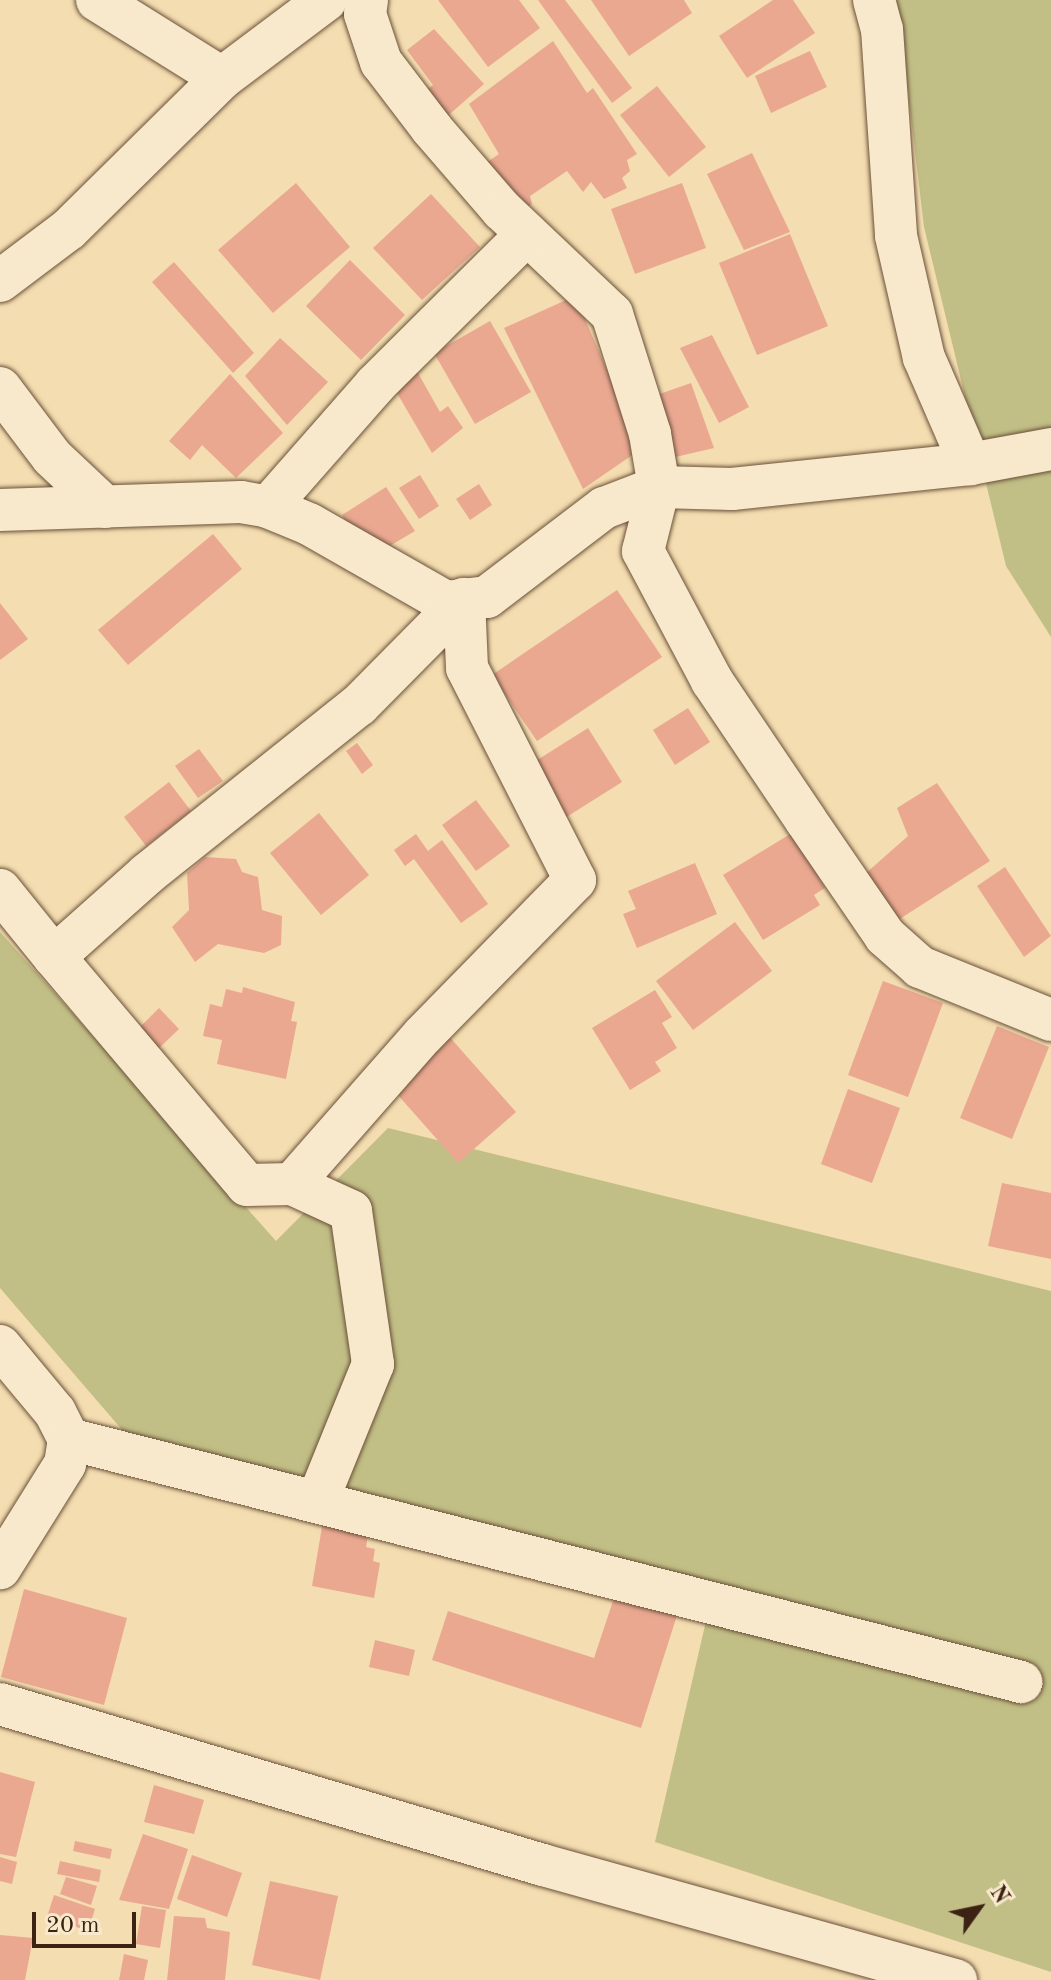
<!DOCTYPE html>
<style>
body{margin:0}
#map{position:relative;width:1051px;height:1980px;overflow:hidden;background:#f4ddb0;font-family:"Old Standard TT",serif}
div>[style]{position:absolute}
.green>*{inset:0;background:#c2bf86}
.building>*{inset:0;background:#eaa891}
.roads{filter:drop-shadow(0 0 2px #6a513a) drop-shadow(0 0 2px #6a513a)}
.minor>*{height:42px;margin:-21px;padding:0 21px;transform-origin:21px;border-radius:21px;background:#f8e9cc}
span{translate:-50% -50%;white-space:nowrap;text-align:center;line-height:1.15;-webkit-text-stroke:6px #f8e9cc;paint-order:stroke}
.north{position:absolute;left:939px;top:1868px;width:80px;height:80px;-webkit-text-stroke:6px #f8e9cc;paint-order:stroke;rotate:57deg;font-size:22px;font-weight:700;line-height:32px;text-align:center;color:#3c2213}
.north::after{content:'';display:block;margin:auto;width:28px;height:36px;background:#3c2213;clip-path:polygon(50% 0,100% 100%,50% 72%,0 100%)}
.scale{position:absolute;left:32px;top:1912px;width:104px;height:36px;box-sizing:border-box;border:4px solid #3c2213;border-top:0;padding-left:10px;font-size:24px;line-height:28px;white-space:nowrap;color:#3c2213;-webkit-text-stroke:6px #f8e9cc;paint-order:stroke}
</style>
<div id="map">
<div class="green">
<i style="clip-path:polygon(897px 0,1051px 0,1051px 637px,1006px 566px,924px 227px)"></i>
<i style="clip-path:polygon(0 932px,276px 1241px,388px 1128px,1051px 1291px,1051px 1972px,655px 1842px,715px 1582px,136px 1446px,0 1288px)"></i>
</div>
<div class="building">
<i style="clip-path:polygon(438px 0,519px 0,540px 28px,488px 67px)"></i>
<i style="clip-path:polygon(538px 0,565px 0,632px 88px,612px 103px)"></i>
<i style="clip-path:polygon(591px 0,684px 0,692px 13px,629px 56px)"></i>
<i style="clip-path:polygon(773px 0,793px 0,815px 33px,747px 78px,719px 36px)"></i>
<i style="clip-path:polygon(434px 29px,484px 84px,443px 120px,425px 91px,433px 85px,407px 50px)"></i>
<i style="clip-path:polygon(553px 41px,587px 93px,593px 88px,637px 154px,627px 160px,630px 171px,622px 178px,627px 188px,604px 199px,591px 182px,583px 192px,567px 171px,530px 196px,532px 204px,513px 217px,483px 165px,499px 154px,469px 104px)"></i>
<i style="clip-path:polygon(810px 51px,827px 87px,771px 113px,755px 76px)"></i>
<i style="clip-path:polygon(657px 86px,706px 147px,669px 177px,620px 115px)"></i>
<i style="clip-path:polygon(752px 153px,790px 232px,744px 250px,707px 174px)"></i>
<i style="clip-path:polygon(296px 183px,350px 247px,273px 313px,218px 250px)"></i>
<i style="clip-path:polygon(682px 183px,706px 248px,635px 274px,611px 209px)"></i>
<i style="clip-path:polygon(431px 194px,480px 247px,422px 300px,373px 248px)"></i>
<i style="clip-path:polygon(790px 234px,828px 326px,757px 355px,719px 263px)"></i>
<i style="clip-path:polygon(350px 260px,405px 315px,361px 360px,306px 306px)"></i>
<i style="clip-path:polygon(174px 262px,254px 353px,233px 373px,152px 282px)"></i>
<i style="clip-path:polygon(575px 296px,641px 449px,583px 489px,504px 328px)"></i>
<i style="clip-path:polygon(490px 321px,531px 392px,475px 424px,434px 353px)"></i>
<i style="clip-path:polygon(712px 335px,749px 407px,719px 423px,680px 348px)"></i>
<i style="clip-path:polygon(280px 338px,328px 382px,287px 425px,245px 376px)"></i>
<i style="clip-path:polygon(414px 366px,440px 412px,448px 406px,463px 428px,432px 453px,390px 381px)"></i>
<i style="clip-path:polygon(230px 374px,283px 433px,236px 478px,202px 445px,190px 460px,169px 441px)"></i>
<i style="clip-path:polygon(691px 383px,714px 448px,671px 458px,651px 397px)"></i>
<i style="clip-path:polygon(420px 475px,439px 506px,419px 519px,399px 488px)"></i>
<i style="clip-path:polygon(479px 484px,492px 505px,470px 520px,456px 499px)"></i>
<i style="clip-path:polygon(386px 487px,415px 531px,371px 557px,342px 515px)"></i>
<i style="clip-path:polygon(213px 534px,242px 569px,128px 665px,98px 630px)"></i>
<i style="clip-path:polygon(617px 590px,662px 657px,537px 741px,492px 675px)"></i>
<i style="clip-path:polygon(0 603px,28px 639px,0 660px)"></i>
<i style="clip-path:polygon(688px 708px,710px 742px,675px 765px,653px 730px)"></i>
<i style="clip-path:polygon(588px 728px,622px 782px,557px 823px,523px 769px)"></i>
<i style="clip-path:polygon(357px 743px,373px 765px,362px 774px,346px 751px)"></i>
<i style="clip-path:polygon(199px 749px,223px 781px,198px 798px,175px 766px)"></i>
<i style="clip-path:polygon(169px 782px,191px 811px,146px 846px,124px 817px)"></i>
<i style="clip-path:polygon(937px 783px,990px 861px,895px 922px,865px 874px,908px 836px,897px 808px)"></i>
<i style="clip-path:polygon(476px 800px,510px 846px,476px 871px,442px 825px)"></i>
<i style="clip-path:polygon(319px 813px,369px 875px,321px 915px,270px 853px)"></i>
<i style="clip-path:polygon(792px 833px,825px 888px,814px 895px,820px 905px,763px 940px,723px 875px)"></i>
<i style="clip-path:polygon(416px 834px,428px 851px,442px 840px,488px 904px,461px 923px,414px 859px,405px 866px,394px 850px)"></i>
<i style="clip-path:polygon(205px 857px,236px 859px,242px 872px,258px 877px,262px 910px,282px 916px,281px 945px,264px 953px,218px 944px,195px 962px,172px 927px,189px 910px,187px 873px)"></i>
<i style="clip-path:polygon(695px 863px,717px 914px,637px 948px,623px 914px,636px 909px,628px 891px)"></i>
<i style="clip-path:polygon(1005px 867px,1051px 936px,1024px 957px,977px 886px)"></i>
<i style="clip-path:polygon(735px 922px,772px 971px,693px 1030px,656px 981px)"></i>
<i style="clip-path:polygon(883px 981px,943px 1003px,908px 1097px,848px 1075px)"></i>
<i style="clip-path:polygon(243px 987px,295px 1002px,291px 1021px,297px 1022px,286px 1079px,217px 1064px,222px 1040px,203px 1036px,210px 1004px,222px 1007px,226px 989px,242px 993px)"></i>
<i style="clip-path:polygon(655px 990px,672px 1017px,662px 1023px,677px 1048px,655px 1062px,661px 1071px,630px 1090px,592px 1028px)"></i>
<i style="clip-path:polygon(159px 1008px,179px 1029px,157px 1050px,137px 1030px)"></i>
<i style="clip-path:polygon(997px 1026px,1049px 1047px,1012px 1139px,960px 1118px)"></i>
<i style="clip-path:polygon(447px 1034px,516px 1112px,458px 1163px,389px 1085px)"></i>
<i style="clip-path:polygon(848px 1089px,900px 1108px,872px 1183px,821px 1164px)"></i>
<i style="clip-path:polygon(1002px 1183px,1051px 1193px,1051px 1259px,988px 1246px)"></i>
<i style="clip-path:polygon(324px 1515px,368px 1535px,366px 1547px,375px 1549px,373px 1561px,380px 1563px,374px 1598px,312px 1586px)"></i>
<i style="clip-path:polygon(618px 1586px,680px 1606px,641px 1728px,432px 1660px,448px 1611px,594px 1658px)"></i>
<i style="clip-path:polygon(24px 1589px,127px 1618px,104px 1705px,1px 1677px)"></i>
<i style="clip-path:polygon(375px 1640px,415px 1650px,409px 1676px,369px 1667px)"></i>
<i style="clip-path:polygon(0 1772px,35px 1782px,16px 1857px,0 1854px)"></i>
<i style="clip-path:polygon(154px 1785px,204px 1800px,194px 1834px,144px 1822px)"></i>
<i style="clip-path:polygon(143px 1834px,188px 1849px,169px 1909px,119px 1900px)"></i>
<i style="clip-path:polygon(75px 1841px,112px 1849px,110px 1859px,73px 1851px)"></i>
<i style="clip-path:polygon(192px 1855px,242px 1873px,227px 1917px,177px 1899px)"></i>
<i style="clip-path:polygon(0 1857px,17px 1862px,12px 1884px,0 1881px)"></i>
<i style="clip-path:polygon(60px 1861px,101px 1870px,99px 1882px,57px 1874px)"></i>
<i style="clip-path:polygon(66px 1877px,97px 1886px,91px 1905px,60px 1894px)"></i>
<i style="clip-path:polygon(270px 1881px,338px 1896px,320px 1980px,252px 1965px)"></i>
<i style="clip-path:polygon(54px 1895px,95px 1909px,88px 1931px,47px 1917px)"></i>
<i style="clip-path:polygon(142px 1906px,166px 1910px,160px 1948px,136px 1944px)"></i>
<i style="clip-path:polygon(174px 1916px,205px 1918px,207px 1928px,230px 1932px,225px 1980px,167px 1980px)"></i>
<i style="clip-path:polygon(0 1935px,33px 1938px,25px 1980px,0 1980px)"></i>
<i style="clip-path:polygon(124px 1954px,148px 1960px,144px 1980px,119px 1980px)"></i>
</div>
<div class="roads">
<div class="minor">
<i style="left:97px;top:0;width:147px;rotate:32deg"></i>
<i style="left:367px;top:0;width:14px;rotate:98deg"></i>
<i style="left:365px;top:14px;width:51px;rotate:71.6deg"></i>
<i style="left:381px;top:62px;width:84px;rotate:52.7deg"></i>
<i style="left:432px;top:129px;width:107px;rotate:49.2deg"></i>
<i style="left:502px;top:210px;width:151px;rotate:43.4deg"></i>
<i style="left:612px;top:314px;width:126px;rotate:72.4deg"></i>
<i style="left:650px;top:434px;width:54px;rotate:80.4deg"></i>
<i style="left:659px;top:487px;width:66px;rotate:104deg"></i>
<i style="left:643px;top:551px;width:147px;rotate:62deg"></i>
<i style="left:712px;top:681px;width:166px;rotate:56deg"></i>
<i style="left:805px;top:819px;width:142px;rotate:55.6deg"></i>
<i style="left:885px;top:936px;width:47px;rotate:41.5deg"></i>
<i style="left:920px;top:967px;width:141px;rotate:22deg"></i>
<i style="left:874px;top:0;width:30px;rotate:75deg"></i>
<i style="left:882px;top:29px;width:207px;rotate:86.1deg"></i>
<i style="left:896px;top:236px;width:125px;rotate:77.1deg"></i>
<i style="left:924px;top:358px;width:116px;rotate:66.5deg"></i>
<i style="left:0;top:281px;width:86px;rotate:-37deg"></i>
<i style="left:69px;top:229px;width:215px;rotate:-44.6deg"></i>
<i style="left:222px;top:78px;width:130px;rotate:-36.9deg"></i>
<i style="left:0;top:388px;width:86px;rotate:53deg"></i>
<i style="left:52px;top:457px;width:73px;rotate:43.3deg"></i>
<i style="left:268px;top:507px;width:162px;rotate:-48.7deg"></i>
<i style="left:375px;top:385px;width:214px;rotate:-44.8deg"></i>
<i style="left:0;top:510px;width:241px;rotate:-1.9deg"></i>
<i style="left:241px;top:502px;width:27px;rotate:10deg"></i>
<i style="left:268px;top:507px;width:44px;rotate:22.5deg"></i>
<i style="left:309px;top:524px;width:158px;rotate:29.7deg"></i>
<i style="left:446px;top:602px;width:41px;rotate:-7deg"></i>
<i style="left:487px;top:597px;width:147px;rotate:-37.3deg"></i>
<i style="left:604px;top:508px;width:59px;rotate:-20.9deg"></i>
<i style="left:659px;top:487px;width:73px;rotate:1.6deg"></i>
<i style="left:732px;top:489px;width:239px;rotate:-6deg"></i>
<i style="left:970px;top:464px;width:82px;rotate:-10.5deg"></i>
<i style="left:464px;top:599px;width:69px;rotate:87.5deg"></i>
<i style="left:467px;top:668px;width:238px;rotate:63deg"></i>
<i style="left:575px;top:880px;width:217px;rotate:134.4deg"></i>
<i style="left:423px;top:1035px;width:198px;rotate:131.3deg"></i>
<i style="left:292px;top:1184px;width:45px;rotate:178.7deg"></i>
<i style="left:247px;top:1185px;width:299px;rotate:-130.2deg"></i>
<i style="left:54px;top:957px;width:125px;rotate:-41.7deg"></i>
<i style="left:147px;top:874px;width:271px;rotate:-38.6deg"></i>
<i style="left:359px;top:705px;width:149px;rotate:-45.3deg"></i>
<i style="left:0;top:890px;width:86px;rotate:51.1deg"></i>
<i style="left:292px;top:1184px;width:65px;rotate:24.6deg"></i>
<i style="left:351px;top:1211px;width:155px;rotate:81.8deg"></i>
<i style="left:373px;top:1364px;width:149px;rotate:112.1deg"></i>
<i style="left:0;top:1346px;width:86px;rotate:50.2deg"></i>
<i style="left:55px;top:1412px;width:30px;rotate:63deg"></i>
<i style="left:69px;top:1439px;width:25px;rotate:99deg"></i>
<i style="left:65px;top:1464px;width:123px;rotate:122deg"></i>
<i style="left:69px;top:1439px;width:983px;rotate:14.32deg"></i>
<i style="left:0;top:1704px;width:566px;rotate:16.52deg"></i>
<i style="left:543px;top:1865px;width:429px;rotate:15.6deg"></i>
</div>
</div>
<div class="north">N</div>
<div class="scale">20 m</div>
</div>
